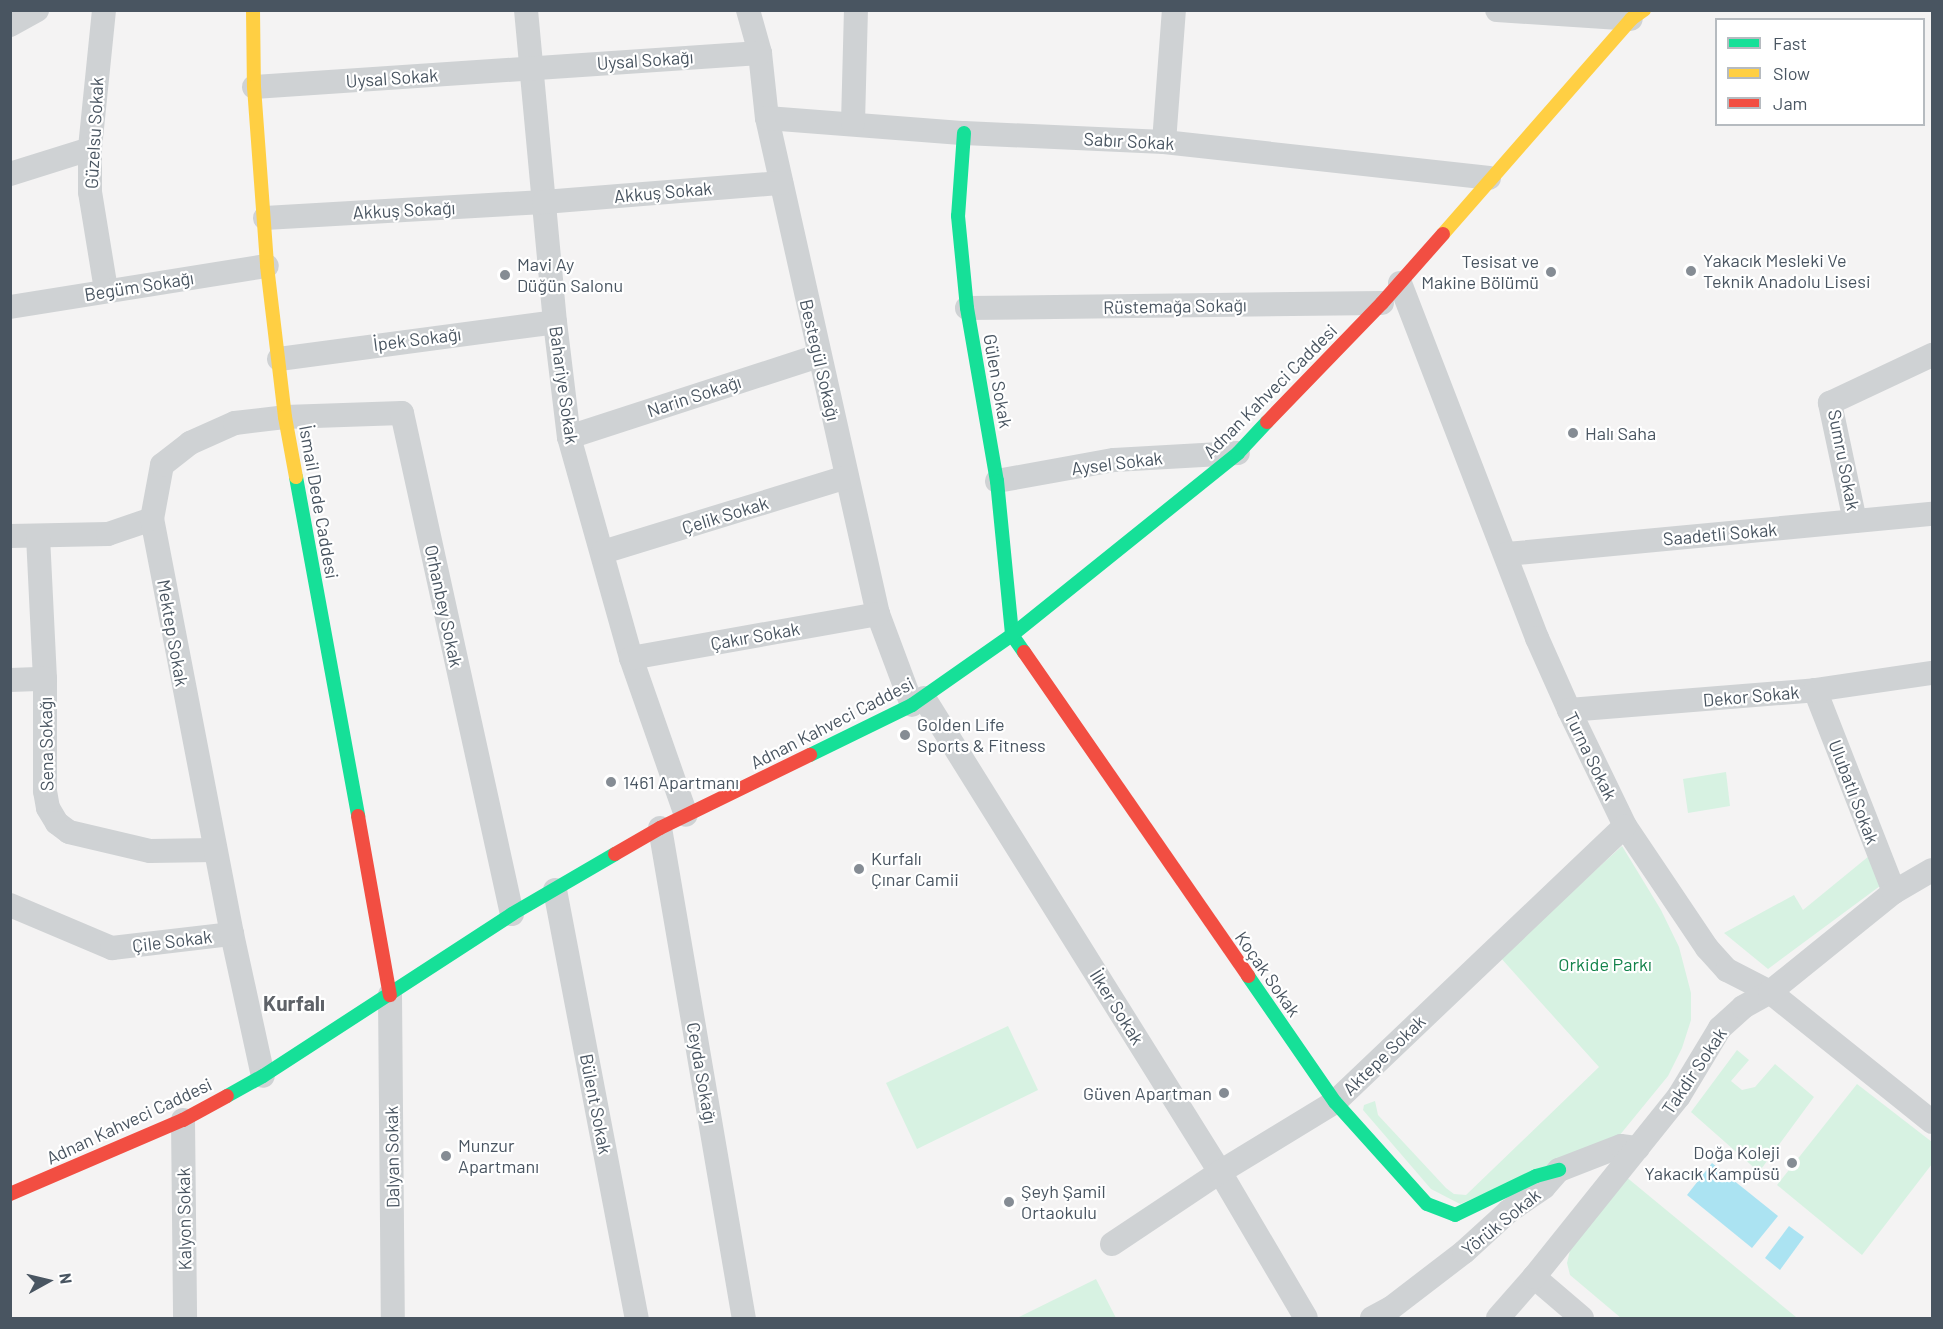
<!DOCTYPE html>
<meta charset="utf-8">
<style>
body{margin:0}
#map{position:relative;width:1943px;height:1329px;overflow:hidden;background:#f4f3f3;font-family:Barlow,sans-serif}
div>[style]{position:absolute}
.green>*{inset:0;background:#d7f2e2}
.water>*{inset:0;background:#abe3f2}
.street>*{height:24px;margin:-12px;padding:0 12px;transform-origin:12px;border-radius:12px;background:#cfd2d4}
.fast>*{height:14px;margin:-7px;padding:0 7px;transform-origin:7px;border-radius:7px;background:#16e098}
.slow>*{height:14px;margin:-7px;padding:0 7px;transform-origin:7px;border-radius:7px;background:#ffcf43}
.jam>*{height:14px;margin:-7px;padding:0 7px;transform-origin:7px;border-radius:7px;background:#f24e42}
.dots>*{width:16px;height:16px;translate:-50% -50%;box-sizing:border-box;border:3px solid #fff;border-radius:50%}
span{translate:-50% -50%;white-space:nowrap;text-align:center;line-height:1.15;-webkit-text-stroke:4.5px #fff;paint-order:stroke}
.street-label{font-size:18px;color:#495561}
.poi-label{font-size:18px;color:#495561}
.left{translate:0 -50%;text-align:left}
.right{translate:-100% -50%;text-align:right}
.park-label{font-size:18px;color:#13834b}
.quarter-label{font-size:21px;color:#5e6268;font-weight:700}
.frame{position:absolute;inset:0;border:12px solid #495561;pointer-events:none}
.legend{position:absolute;left:1715px;top:18px;width:210px;height:108px;box-sizing:border-box;background:#fff;border:2px solid #b6bbc0;margin:0;padding:8px 10px;list-style:none;font-size:18px;color:#495561}
.legend li{display:flex;align-items:center;gap:12px;height:30px}
.legend b{width:30px;border:2px solid #b6bbc0}
.north{position:absolute;left:18px;top:1251px;width:60px;height:60px;-webkit-text-stroke:4px #fff;paint-order:stroke;rotate:82deg;font-size:16px;font-weight:700;line-height:24px;text-align:center;color:#495561}
.north::after{content:'';display:block;margin:auto;width:21px;height:27px;background:#495561;clip-path:polygon(50% 0,100% 100%,50% 72%,0 100%)}
</style>
<div id="map">
<div class="green">
<i style="clip-path:polygon(1726px 772px,1730px 806px,1688px 813px,1683px 779px)"></i>
<i style="clip-path:polygon(1622px 846px,1661px 910px,1679px 947px,1691px 993px,1691px 1020px,1682px 1048px,1668px 1076px,1619px 1136px,1460px 1204px,1431px 1189px,1363px 1110px,1364px 1105px,1375px 1101px,1378px 1115px,1446px 1188px,1454px 1194px,1466px 1195px,1599px 1067px,1500px 957px)"></i>
<i style="clip-path:polygon(1869px 856px,1880px 886px,1768px 969px,1724px 933px,1794px 895px,1803px 910px)"></i>
<i style="clip-path:polygon(1008px 1026px,1038px 1090px,917px 1149px,886px 1083px)"></i>
<i style="clip-path:polygon(1737px 1050px,1749px 1060px,1731px 1081px,1742px 1090px,1755px 1087px,1775px 1064px,1814px 1097px,1759px 1172px,1691px 1112px)"></i>
<i style="clip-path:polygon(1857px 1084px,1932px 1142px,1932px 1164px,1862px 1255px,1777px 1185px)"></i>
<i style="clip-path:polygon(1625px 1176px,1796px 1317px,1795px 1318px,1621px 1318px,1570px 1275px,1567px 1263px,1571px 1246px)"></i>
<i style="clip-path:polygon(1096px 1279px,1116px 1318px,1017px 1318px)"></i>
</div>
<div class="water">
<i style="clip-path:polygon(1712px 1163px,1778px 1216px,1752px 1248px,1687px 1195px)"></i>
<i style="clip-path:polygon(1789px 1226px,1804px 1237px,1780px 1270px,1765px 1258px)"></i>
</div>
<div class="street">
<i style="left:104px;top:10px;width:140px;rotate:95.8deg"></i>
<i style="left:90px;top:149px;width:43px;rotate:90deg"></i>
<i style="left:90px;top:192px;width:99px;rotate:80.7deg"></i>
<i style="left:526px;top:10px;width:313px;rotate:84.7deg"></i>
<i style="left:555px;top:322px;width:116px;rotate:83.1deg"></i>
<i style="left:569px;top:437px;width:230px;rotate:74.3deg"></i>
<i style="left:631px;top:658px;width:166px;rotate:70.7deg"></i>
<i style="left:748px;top:10px;width:45px;rotate:74.4deg"></i>
<i style="left:760px;top:53px;width:65px;rotate:83.9deg"></i>
<i style="left:767px;top:118px;width:508px;rotate:77.39deg"></i>
<i style="left:878px;top:614px;width:97px;rotate:69.5deg"></i>
<i style="left:1497px;top:10px;width:134px;rotate:3.8deg"></i>
<i style="left:10px;top:25px;width:31px;rotate:-29deg"></i>
<i style="left:254px;top:87px;width:507px;rotate:-3.84deg"></i>
<i style="left:767px;top:118px;width:198px;rotate:4.4deg"></i>
<i style="left:964px;top:133px;width:200px;rotate:2.6deg"></i>
<i style="left:1164px;top:142px;width:327px;rotate:6.3deg"></i>
<i style="left:853px;top:123px;width:113px;rotate:-88.5deg"></i>
<i style="left:1164px;top:142px;width:132px;rotate:-85.7deg"></i>
<i style="left:10px;top:174px;width:84px;rotate:-17.4deg"></i>
<i style="left:265px;top:218px;width:279px;rotate:-3.3deg"></i>
<i style="left:544px;top:202px;width:238px;rotate:-4.6deg"></i>
<i style="left:1400px;top:283px;width:381px;rotate:68.9deg"></i>
<i style="left:1537px;top:638px;width:79px;rotate:66deg"></i>
<i style="left:1569px;top:710px;width:129px;rotate:64.2deg"></i>
<i style="left:1625px;top:826px;width:147px;rotate:56.1deg"></i>
<i style="left:1707px;top:948px;width:30px;rotate:48deg"></i>
<i style="left:1727px;top:970px;width:48px;rotate:27.1deg"></i>
<i style="left:1770px;top:992px;width:208px;rotate:38.7deg"></i>
<i style="left:10px;top:307px;width:260px;rotate:-9.1deg"></i>
<i style="left:967px;top:308px;width:415px;rotate:-0.7deg"></i>
<i style="left:279px;top:359px;width:278px;rotate:-7.6deg"></i>
<i style="left:569px;top:437px;width:263px;rotate:-18deg"></i>
<i style="left:997px;top:481px;width:119px;rotate:-10.2deg"></i>
<i style="left:1114px;top:460px;width:124px;rotate:-3.2deg"></i>
<i style="left:1855px;top:521px;width:121px;rotate:-102deg"></i>
<i style="left:1830px;top:403px;width:113px;rotate:-25.2deg"></i>
<i style="left:10px;top:536px;width:98px;rotate:-1.2deg"></i>
<i style="left:108px;top:534px;width:46px;rotate:-18.8deg"></i>
<i style="left:38px;top:536px;width:143px;rotate:87.2deg"></i>
<i style="left:45px;top:679px;width:112px;rotate:90deg"></i>
<i style="left:45px;top:791px;width:17px;rotate:80deg"></i>
<i style="left:48px;top:808px;width:17px;rotate:59deg"></i>
<i style="left:57px;top:823px;width:15px;rotate:37deg"></i>
<i style="left:69px;top:832px;width:83px;rotate:13.2deg"></i>
<i style="left:150px;top:851px;width:65px;rotate:-0.9deg"></i>
<i style="left:603px;top:552px;width:255px;rotate:-17.1deg"></i>
<i style="left:1507px;top:554px;width:427px;rotate:-5.4deg"></i>
<i style="left:631px;top:658px;width:251px;rotate:-10.1deg"></i>
<i style="left:10px;top:680px;width:35px;rotate:-2deg"></i>
<i style="left:1815px;top:690px;width:217px;rotate:68.6deg"></i>
<i style="left:924px;top:698px;width:559px;rotate:58.02deg"></i>
<i style="left:1220px;top:1172px;width:169px;rotate:59.5deg"></i>
<i style="left:1569px;top:710px;width:247px;rotate:-4.6deg"></i>
<i style="left:1815px;top:690px;width:118px;rotate:-8.3deg"></i>
<i style="left:660px;top:828px;width:497px;rotate:80.3deg"></i>
<i style="left:555px;top:890px;width:436px;rotate:79.2deg"></i>
<i style="left:10px;top:905px;width:111px;rotate:22.9deg"></i>
<i style="left:112px;top:948px;width:121px;rotate:-6.7deg"></i>
<i style="left:232px;top:934px;width:145px;rotate:77.7deg"></i>
<i style="left:232px;top:934px;width:423px;rotate:-100.9deg"></i>
<i style="left:152px;top:519px;width:55px;rotate:-79.5deg"></i>
<i style="left:162px;top:465px;width:36px;rotate:-38deg"></i>
<i style="left:190px;top:443px;width:49px;rotate:-24deg"></i>
<i style="left:235px;top:423px;width:50px;rotate:-6.8deg"></i>
<i style="left:285px;top:417px;width:117px;rotate:-2deg"></i>
<i style="left:402px;top:413px;width:513px;rotate:77.62deg"></i>
<i style="left:390px;top:995px;width:323px;rotate:89.5deg"></i>
<i style="left:183px;top:1120px;width:198px;rotate:89.4deg"></i>
<i style="left:1112px;top:1244px;width:130px;rotate:-33.7deg"></i>
<i style="left:1220px;top:1172px;width:135px;rotate:-31.3deg"></i>
<i style="left:1335px;top:1102px;width:400px;rotate:-43.6deg"></i>
<i style="left:1534px;top:1277px;width:63px;rotate:40.5deg"></i>
<i style="left:1372px;top:1318px;width:21px;rotate:-28deg"></i>
<i style="left:1391px;top:1308px;width:92px;rotate:-37.5deg"></i>
<i style="left:1464px;top:1252px;width:61px;rotate:-42.3deg"></i>
<i style="left:1509px;top:1211px;width:42px;rotate:-34.4deg"></i>
<i style="left:1544px;top:1187px;width:23px;rotate:-49deg"></i>
<i style="left:1559px;top:1170px;width:66px;rotate:-21.2deg"></i>
<i style="left:1621px;top:1146px;width:17px;rotate:7deg"></i>
<i style="left:1498px;top:1318px;width:55px;rotate:-48.7deg"></i>
<i style="left:1534px;top:1277px;width:232px;rotate:-51.3deg"></i>
<i style="left:1679px;top:1096px;width:79px;rotate:-58.9deg"></i>
<i style="left:1720px;top:1028px;width:31px;rotate:-42deg"></i>
<i style="left:1743px;top:1007px;width:31px;rotate:-29deg"></i>
<i style="left:1770px;top:992px;width:159px;rotate:-38.9deg"></i>
<i style="left:1894px;top:892px;width:44px;rotate:-30.1deg"></i>
</div>
<div class="fast">
<i style="left:964px;top:133px;width:83px;rotate:94.1deg"></i>
<i style="left:958px;top:216px;width:92px;rotate:84.4deg"></i>
<i style="left:967px;top:308px;width:176px;rotate:80.2deg"></i>
<i style="left:997px;top:481px;width:155px;rotate:84.4deg"></i>
<i style="left:1012px;top:635px;width:21px;rotate:55deg"></i>
<i style="left:296px;top:477px;width:345px;rotate:79.6deg"></i>
<i style="left:810px;top:755px;width:114px;rotate:-26.1deg"></i>
<i style="left:912px;top:705px;width:122px;rotate:-35deg"></i>
<i style="left:1012px;top:635px;width:290px;rotate:-38.8deg"></i>
<i style="left:1238px;top:453px;width:42px;rotate:-46.9deg"></i>
<i style="left:1248px;top:976px;width:153px;rotate:55.4deg"></i>
<i style="left:1335px;top:1102px;width:137px;rotate:48deg"></i>
<i style="left:1427px;top:1204px;width:30px;rotate:21deg"></i>
<i style="left:1455px;top:1215px;width:90px;rotate:-25.7deg"></i>
<i style="left:1536px;top:1176px;width:24px;rotate:-15deg"></i>
<i style="left:227px;top:1096px;width:41px;rotate:-29.1deg"></i>
<i style="left:263px;top:1076px;width:297px;rotate:-33deg"></i>
<i style="left:512px;top:914px;width:119px;rotate:-30.2deg"></i>
</div>
<div class="slow">
<i style="left:253px;top:10px;width:77px;rotate:89.3deg"></i>
<i style="left:254px;top:87px;width:179px;rotate:85.8deg"></i>
<i style="left:267px;top:266px;width:152px;rotate:83.2deg"></i>
<i style="left:285px;top:417px;width:61px;rotate:79.6deg"></i>
<i style="left:1443px;top:234px;width:286px;rotate:-48.8deg"></i>
<i style="left:1631px;top:19px;width:16px;rotate:-35deg"></i>
</div>
<div class="jam">
<i style="left:1267px;top:422px;width:165px;rotate:-46deg"></i>
<i style="left:1382px;top:303px;width:92px;rotate:-48.5deg"></i>
<i style="left:1024px;top:652px;width:394px;rotate:55.3deg"></i>
<i style="left:358px;top:816px;width:182px;rotate:79.9deg"></i>
<i style="left:615px;top:854px;width:52px;rotate:-30deg"></i>
<i style="left:660px;top:828px;width:167px;rotate:-26deg"></i>
<i style="left:10px;top:1194px;width:188px;rotate:-23.2deg"></i>
<i style="left:183px;top:1120px;width:50px;rotate:-28.6deg"></i>
</div>
<div class="dots">
<i style="left:1691px;top:271px;background:#858c94"></i>
<i style="left:1551px;top:272px;background:#858c94"></i>
<i style="left:505px;top:275px;background:#858c94"></i>
<i style="left:1573px;top:433px;background:#858c94"></i>
<i style="left:905px;top:735px;background:#858c94"></i>
<i style="left:611px;top:782px;background:#858c94"></i>
<i style="left:859px;top:869px;background:#858c94"></i>
<i style="left:1224px;top:1093px;background:#858c94"></i>
<i style="left:446px;top:1156px;background:#858c94"></i>
<i style="left:1792px;top:1163px;background:#858c94"></i>
<i style="left:1009px;top:1202px;background:#858c94"></i>
</div>
<div class="street-label">
<span style="left:645px;top:60px;rotate:-4deg">Uysal Sokağı</span>
<span style="left:392px;top:78px;rotate:-4deg">Uysal Sokak</span>
<span style="left:94px;top:133px;rotate:-87deg">Güzelsu Sokak</span>
<span style="left:1129px;top:141px;rotate:3deg">Sabır Sokak</span>
<span style="left:663px;top:192px;rotate:-5deg">Akkuş Sokak</span>
<span style="left:404px;top:210px;rotate:-3deg">Akkuş Sokağı</span>
<span style="left:139px;top:286px;rotate:-9deg">Begüm Sokağı</span>
<span style="left:1175px;top:306px;rotate:-1deg">Rüstemağa Sokağı</span>
<span style="left:417px;top:339px;rotate:-7deg">İpek Sokağı</span>
<span style="left:820px;top:360px;rotate:77deg">Bestegül Sokağı</span>
<span style="left:998px;top:381px;rotate:80deg">Gülen Sokak</span>
<span style="left:564px;top:385px;rotate:82deg">Bahariye Sokak</span>
<span style="left:1270px;top:391px;rotate:-45deg">Adnan Kahveci Caddesi</span>
<span style="left:694px;top:396px;rotate:-18deg">Narin Sokağı</span>
<span style="left:1844px;top:460px;rotate:79deg">Sumru Sokak</span>
<span style="left:1117px;top:463px;rotate:-7deg">Aysel Sokak</span>
<span style="left:319px;top:502px;rotate:80deg">İsmail Dede Caddesi</span>
<span style="left:725px;top:515px;rotate:-17deg">Çelik Sokak</span>
<span style="left:1720px;top:534px;rotate:-5deg">Saadetli Sokak</span>
<span style="left:444px;top:606px;rotate:78deg">Orhanbey Sokak</span>
<span style="left:173px;top:633px;rotate:80deg">Mektep Sokak</span>
<span style="left:755px;top:636px;rotate:-10deg">Çakır Sokak</span>
<span style="left:1751px;top:696px;rotate:-5deg">Dekor Sokak</span>
<span style="left:832px;top:723px;rotate:-27deg">Adnan Kahveci Caddesi</span>
<span style="left:46px;top:744px;rotate:-91deg">Sena Sokağı</span>
<span style="left:1591px;top:756px;rotate:64deg">Turna Sokak</span>
<span style="left:1854px;top:792px;rotate:69deg">Ulubatlı Sokak</span>
<span style="left:172px;top:941px;rotate:-7deg">Çile Sokak</span>
<span style="left:1268px;top:974px;rotate:55deg">Koçak Sokak</span>
<span style="left:1117px;top:1007px;rotate:58deg">İlker Sokak</span>
<span style="left:1384px;top:1055px;rotate:-44deg">Aktepe Sokak</span>
<span style="left:1694px;top:1071px;rotate:-56deg">Takdir Sokak</span>
<span style="left:702px;top:1073px;rotate:80deg">Ceyda Sokağı</span>
<span style="left:596px;top:1104px;rotate:79deg">Bülent Sokak</span>
<span style="left:129px;top:1121px;rotate:-25deg">Adnan Kahveci Caddesi</span>
<span style="left:392px;top:1157px;rotate:-91deg">Dalyan Sokak</span>
<span style="left:184px;top:1219px;rotate:-91deg">Kalyon Sokak</span>
<span style="left:1501px;top:1222px;rotate:-39deg">Yörük Sokak</span>
</div>
<div class="poi-label">
<span class="left" style="left:1703px;top:271px">Yakacık Mesleki Ve<br>Teknik Anadolu Lisesi</span>
<span class="right" style="left:1539px;top:272px">Tesisat ve<br>Makine Bölümü</span>
<span class="left" style="left:517px;top:275px">Mavi Ay<br>Düğün Salonu</span>
<span class="left" style="left:1585px;top:433px">Halı Saha</span>
<span class="left" style="left:917px;top:735px">Golden Life<br>Sports &amp; Fitness</span>
<span class="left" style="left:623px;top:782px">1461 Apartmanı</span>
<span class="left" style="left:871px;top:869px">Kurfalı<br>Çınar Camii</span>
<span class="right" style="left:1212px;top:1093px">Güven Apartman</span>
<span class="left" style="left:458px;top:1156px">Munzur<br>Apartmanı</span>
<span class="right" style="left:1780px;top:1163px">Doğa Koleji<br>Yakacık Kampüsü</span>
<span class="left" style="left:1021px;top:1202px">Şeyh Şamil<br>Ortaokulu</span>
</div>
<div class="park-label">
<span style="left:1605px;top:964px">Orkide Parkı</span>
</div>
<div class="quarter-label">
<span style="left:294px;top:1003px">Kurfalı</span>
</div>
<div class="frame"></div>
<ul class="legend">
<li><b style="height:8px;background:#16e098"></b>Fast</li>
<li><b style="height:8px;background:#ffcf43"></b>Slow</li>
<li><b style="height:8px;background:#f24e42"></b>Jam</li>
</ul>
<div class="north">N</div>
</div>
